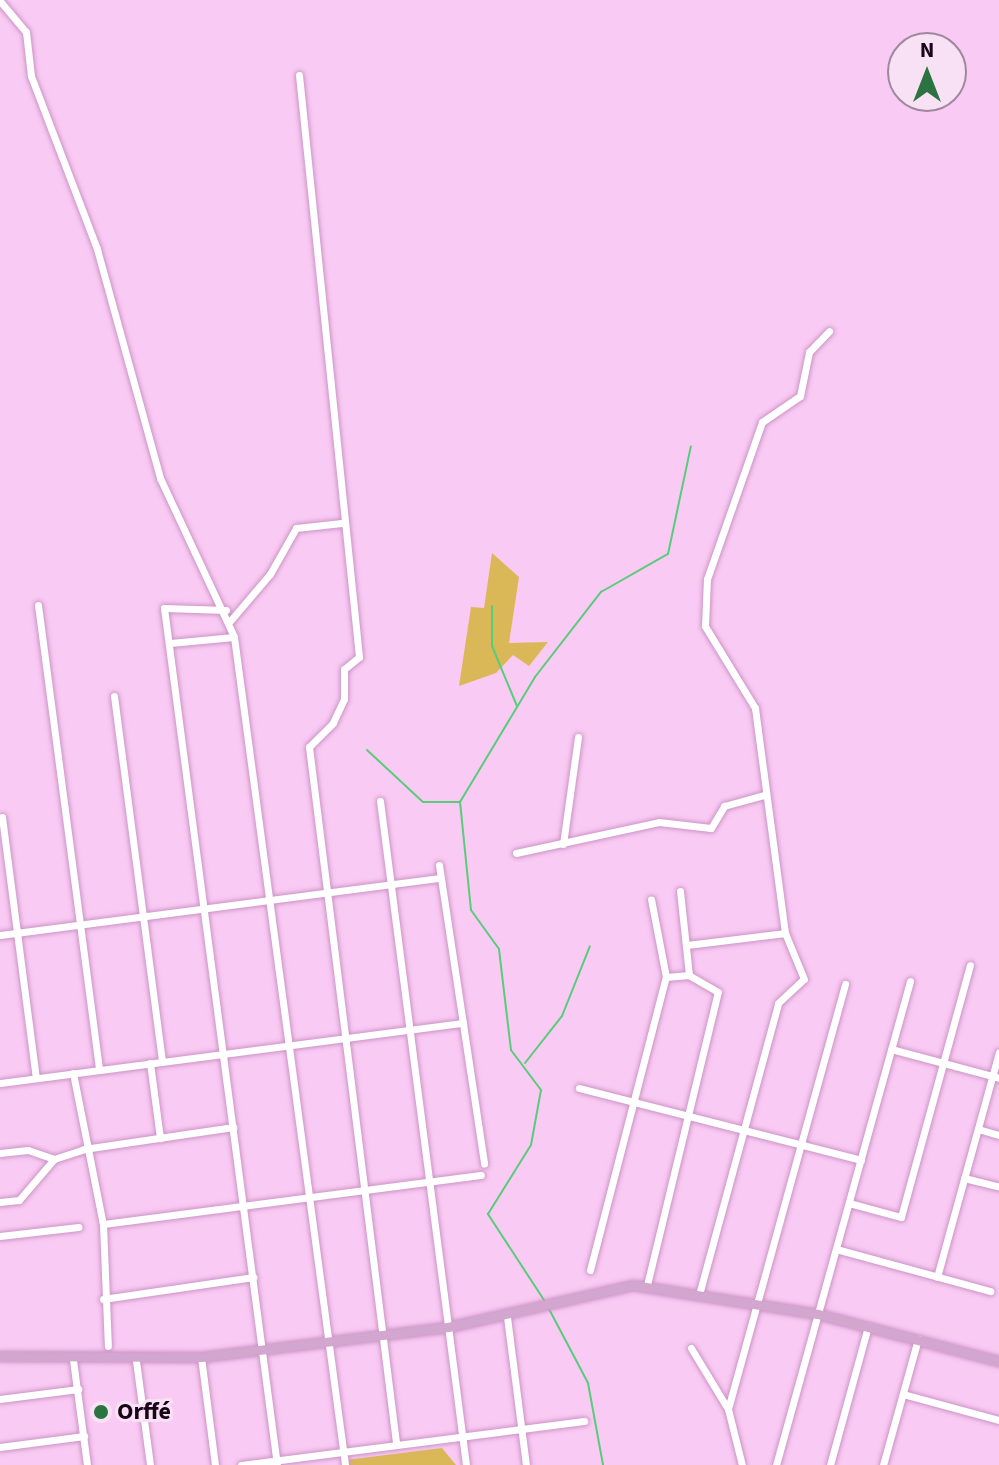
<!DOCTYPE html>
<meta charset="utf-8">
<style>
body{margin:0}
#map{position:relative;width:999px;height:1465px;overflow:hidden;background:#f9caf3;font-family:"Source Sans 3",sans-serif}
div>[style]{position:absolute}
.green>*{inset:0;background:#dab857}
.stream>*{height:2px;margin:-1px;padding:0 1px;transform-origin:1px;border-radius:1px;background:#57cd79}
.roads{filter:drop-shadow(0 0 2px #cc94c6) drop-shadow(0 0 2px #cc94c6)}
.minor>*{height:7px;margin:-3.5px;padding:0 3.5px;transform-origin:3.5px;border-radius:3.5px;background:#fff}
.major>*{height:9px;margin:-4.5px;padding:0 4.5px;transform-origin:4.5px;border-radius:4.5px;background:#d2a6ce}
.dots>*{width:22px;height:22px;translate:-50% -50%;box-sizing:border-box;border:4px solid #f8e0f5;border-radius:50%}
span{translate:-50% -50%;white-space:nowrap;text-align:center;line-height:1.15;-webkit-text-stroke:6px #f8e0f5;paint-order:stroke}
.poi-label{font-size:24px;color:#180516;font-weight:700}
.left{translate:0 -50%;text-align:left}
.north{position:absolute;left:887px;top:32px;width:80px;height:80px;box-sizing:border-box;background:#f8e0f5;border:2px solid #9e889c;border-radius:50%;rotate:0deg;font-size:22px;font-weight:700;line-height:32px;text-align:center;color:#180516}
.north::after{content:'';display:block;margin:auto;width:28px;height:36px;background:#2b7340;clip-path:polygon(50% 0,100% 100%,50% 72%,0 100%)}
</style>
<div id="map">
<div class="green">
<i style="clip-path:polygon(492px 553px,519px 577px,509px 643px,548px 642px,529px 666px,513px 655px,496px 673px,459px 686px,471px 607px,484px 608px)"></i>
<i style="clip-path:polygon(442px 1448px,456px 1465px,347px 1465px,346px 1460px)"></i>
</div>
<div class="stream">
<i style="left:492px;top:606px;width:40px;rotate:90deg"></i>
<i style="left:492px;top:646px;width:65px;rotate:67.4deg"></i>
<i style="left:367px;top:750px;width:76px;rotate:42.9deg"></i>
<i style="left:423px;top:802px;width:37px"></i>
<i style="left:525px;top:1063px;width:60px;rotate:-51.8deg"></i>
<i style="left:562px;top:1016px;width:75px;rotate:-68.2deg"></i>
<i style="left:544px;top:1300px;width:103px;rotate:-123.1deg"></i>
<i style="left:488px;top:1214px;width:81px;rotate:-58.1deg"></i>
<i style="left:531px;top:1145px;width:56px;rotate:-79.7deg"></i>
<i style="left:541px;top:1090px;width:50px;rotate:-126.9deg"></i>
<i style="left:511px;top:1050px;width:102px;rotate:-96.8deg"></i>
<i style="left:499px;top:949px;width:48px;rotate:-125.7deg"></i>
<i style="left:471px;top:910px;width:109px;rotate:-95.8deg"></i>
<i style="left:460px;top:802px;width:146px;rotate:-59deg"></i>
<i style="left:535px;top:677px;width:108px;rotate:-52.2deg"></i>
<i style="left:601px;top:592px;width:77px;rotate:-29.6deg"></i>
<i style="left:668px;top:554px;width:110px;rotate:-78deg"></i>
<i style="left:549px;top:1309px;width:84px;rotate:62.2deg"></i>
<i style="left:588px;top:1383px;width:83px;rotate:79.6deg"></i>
</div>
<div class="roads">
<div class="minor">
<i style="left:0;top:1px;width:40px;rotate:50deg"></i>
<i style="left:26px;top:32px;width:44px;rotate:83.5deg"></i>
<i style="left:31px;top:76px;width:185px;rotate:69.1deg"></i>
<i style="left:97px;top:249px;width:238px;rotate:74.6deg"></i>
<i style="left:160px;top:478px;width:175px;rotate:65deg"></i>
<i style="left:234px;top:637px;width:835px;rotate:82.36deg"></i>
<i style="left:299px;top:75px;width:585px;rotate:84.11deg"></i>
<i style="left:359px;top:657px;width:19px;rotate:141deg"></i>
<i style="left:344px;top:669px;width:30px;rotate:90deg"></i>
<i style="left:344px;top:699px;width:26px;rotate:115deg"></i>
<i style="left:333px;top:723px;width:34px;rotate:135deg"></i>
<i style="left:309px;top:747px;width:701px;rotate:82.87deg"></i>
<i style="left:38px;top:605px;width:469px;rotate:82.5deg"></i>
<i style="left:226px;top:610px;width:62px;rotate:-178.2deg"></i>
<i style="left:164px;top:608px;width:864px;rotate:82.49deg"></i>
<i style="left:230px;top:621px;width:62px;rotate:-49.6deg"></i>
<i style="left:270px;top:574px;width:53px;rotate:-60.5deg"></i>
<i style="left:296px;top:528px;width:46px;rotate:-6.2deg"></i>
<i style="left:170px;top:643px;width:64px;rotate:-5.4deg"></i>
<i style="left:114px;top:696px;width:369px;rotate:82.5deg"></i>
<i style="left:380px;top:801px;width:670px;rotate:82.62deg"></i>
<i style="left:2px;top:817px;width:263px;rotate:82.6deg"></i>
<i style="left:563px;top:844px;width:108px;rotate:-82deg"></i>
<i style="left:516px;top:853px;width:146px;rotate:-12.2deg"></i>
<i style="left:659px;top:822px;width:52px;rotate:6.6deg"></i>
<i style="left:711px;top:828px;width:26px;rotate:-59deg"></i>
<i style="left:724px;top:806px;width:41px;rotate:-15.4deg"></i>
<i style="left:439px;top:865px;width:302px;rotate:81.4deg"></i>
<i style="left:680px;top:891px;width:84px;rotate:83.9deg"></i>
<i style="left:0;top:935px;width:444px;rotate:-7.4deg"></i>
<i style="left:687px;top:945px;width:99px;rotate:-7deg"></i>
<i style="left:891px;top:1049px;width:112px;rotate:15deg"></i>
<i style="left:150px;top:1063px;width:76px;rotate:82.4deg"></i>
<i style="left:73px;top:1073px;width:154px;rotate:78.8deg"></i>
<i style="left:103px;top:1224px;width:122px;rotate:87.7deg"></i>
<i style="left:0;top:1083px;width:467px;rotate:-7.4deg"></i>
<i style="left:579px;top:1088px;width:291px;rotate:14.3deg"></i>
<i style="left:978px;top:1129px;width:22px;rotate:16deg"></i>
<i style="left:0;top:1153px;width:28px;rotate:-6deg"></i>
<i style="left:28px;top:1150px;width:28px;rotate:19deg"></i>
<i style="left:964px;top:1178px;width:36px;rotate:14deg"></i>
<i style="left:0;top:1202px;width:19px;rotate:-6deg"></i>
<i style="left:19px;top:1200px;width:54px;rotate:-49.5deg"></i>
<i style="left:54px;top:1159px;width:32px;rotate:-18deg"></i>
<i style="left:84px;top:1149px;width:151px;rotate:-8.4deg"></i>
<i style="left:849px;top:1203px;width:54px;rotate:15.1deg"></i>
<i style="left:901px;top:1217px;width:261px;rotate:-74.7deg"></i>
<i style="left:103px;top:1224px;width:381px;rotate:-7.4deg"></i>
<i style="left:0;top:1236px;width:79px;rotate:-6.6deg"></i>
<i style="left:836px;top:1249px;width:160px;rotate:15.3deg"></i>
<i style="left:590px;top:1270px;width:303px;rotate:-75.5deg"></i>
<i style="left:666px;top:977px;width:79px;rotate:-100.9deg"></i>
<i style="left:937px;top:1277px;width:233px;rotate:-74.6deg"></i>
<i style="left:647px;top:1285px;width:301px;rotate:-76.4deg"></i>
<i style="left:718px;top:992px;width:34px;rotate:-150deg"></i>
<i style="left:689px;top:975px;width:23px;rotate:175deg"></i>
<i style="left:700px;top:1291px;width:298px;rotate:-74.8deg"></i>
<i style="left:778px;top:1003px;width:35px;rotate:-43deg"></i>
<i style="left:804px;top:979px;width:50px;rotate:-112.4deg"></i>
<i style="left:785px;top:933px;width:227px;rotate:-97.6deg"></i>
<i style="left:755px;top:708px;width:96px;rotate:-121.4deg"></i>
<i style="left:705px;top:626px;width:47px;rotate:-87.6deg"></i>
<i style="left:707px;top:579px;width:166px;rotate:-70.7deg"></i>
<i style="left:762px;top:422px;width:46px;rotate:-34.4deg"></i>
<i style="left:800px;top:396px;width:45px;rotate:-78.4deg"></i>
<i style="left:809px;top:352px;width:29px;rotate:-46deg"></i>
<i style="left:103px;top:1299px;width:152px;rotate:-8.3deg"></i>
<i style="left:507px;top:1317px;width:149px;rotate:82.7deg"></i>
<i style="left:691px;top:1348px;width:71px;rotate:58.8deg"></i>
<i style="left:728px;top:1409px;width:58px;rotate:76deg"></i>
<i style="left:201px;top:1357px;width:109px;rotate:82.6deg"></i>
<i style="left:73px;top:1360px;width:106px;rotate:82.4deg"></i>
<i style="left:136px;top:1361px;width:105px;rotate:82.3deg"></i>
<i style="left:903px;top:1394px;width:99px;rotate:15.2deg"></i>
<i style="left:0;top:1399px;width:79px;rotate:-7.3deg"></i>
<i style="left:728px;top:1409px;width:441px;rotate:-74.6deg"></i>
<i style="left:0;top:1447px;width:85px;rotate:-7.5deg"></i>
<i style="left:241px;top:1465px;width:346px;rotate:-7.3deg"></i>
<i style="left:776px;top:1465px;width:502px;rotate:-74.52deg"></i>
<i style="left:830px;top:1465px;width:144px;rotate:-74.7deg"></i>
<i style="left:883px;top:1465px;width:131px;rotate:-74.5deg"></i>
</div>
<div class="major">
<i style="left:0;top:1356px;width:201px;rotate:0.3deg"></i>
<i style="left:201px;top:1357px;width:249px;rotate:-6.9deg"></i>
<i style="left:448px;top:1327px;width:190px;rotate:-12.8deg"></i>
<i style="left:633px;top:1285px;width:187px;rotate:8.9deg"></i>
<i style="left:818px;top:1314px;width:187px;rotate:14.6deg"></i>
</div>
</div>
<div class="dots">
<i style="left:101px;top:1412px;background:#2b7340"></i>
</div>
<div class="poi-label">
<span class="left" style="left:117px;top:1412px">Orffé</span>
</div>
<div class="north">N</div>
</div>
